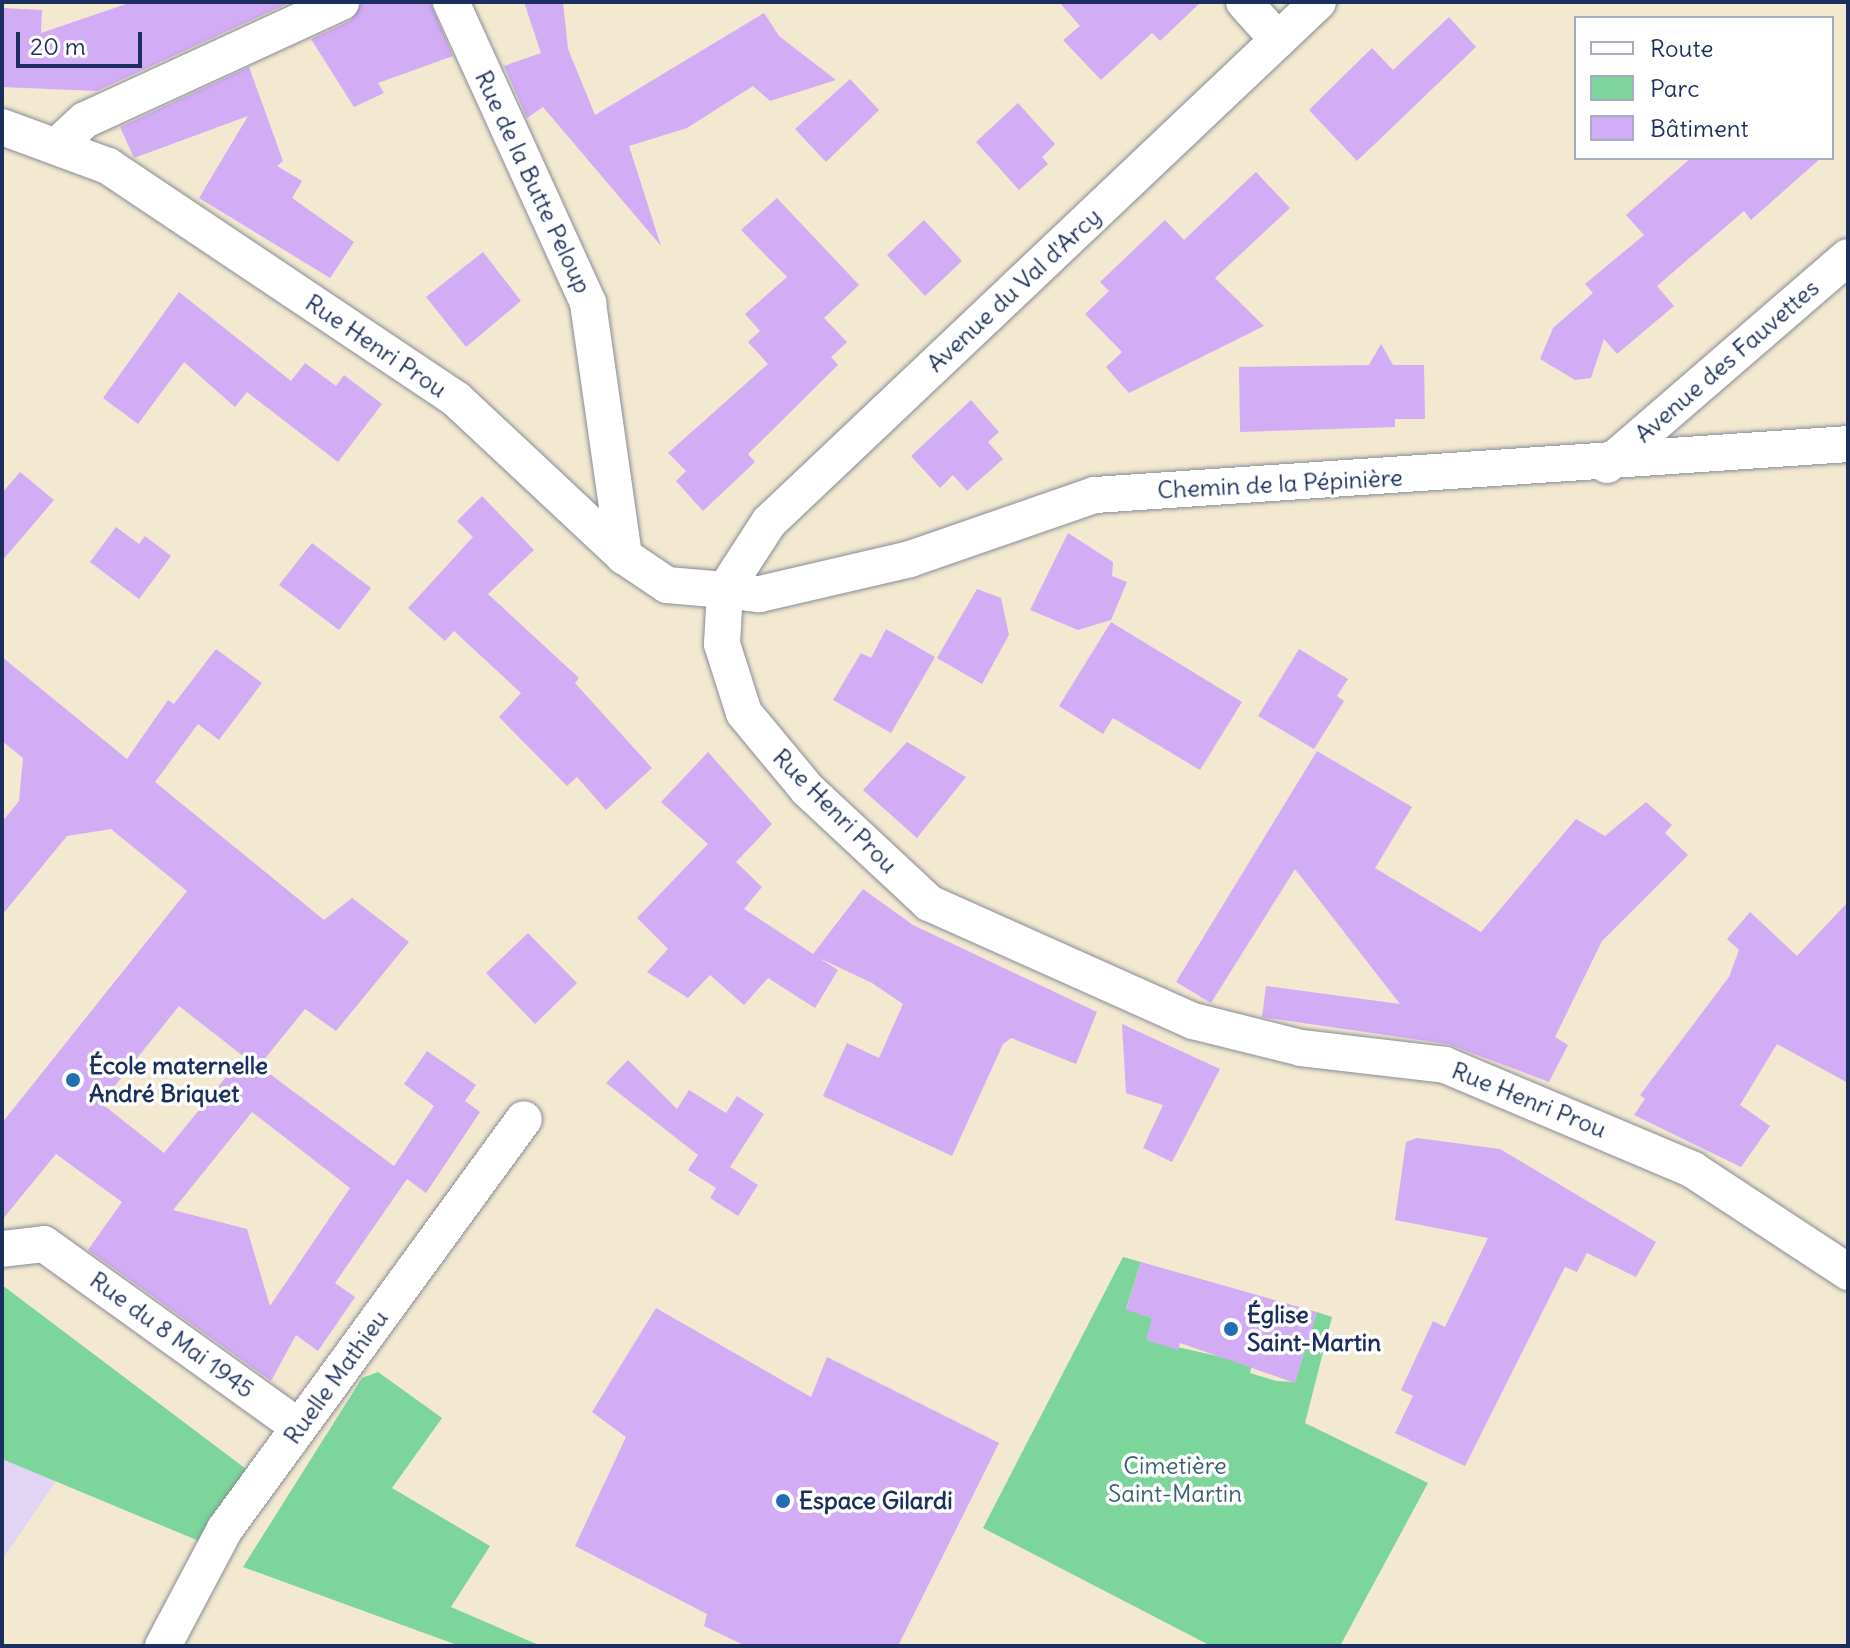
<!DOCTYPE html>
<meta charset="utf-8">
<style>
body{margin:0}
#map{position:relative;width:1850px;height:1648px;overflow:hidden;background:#f3e8d0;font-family:Delius,sans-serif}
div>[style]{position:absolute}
.built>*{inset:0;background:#e1d4f4}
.green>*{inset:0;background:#7cd59b}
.building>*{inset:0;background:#d2acf5}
.roads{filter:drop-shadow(0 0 2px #878c97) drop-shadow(0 0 2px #878c97)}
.minor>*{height:36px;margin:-18px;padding:0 18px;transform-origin:18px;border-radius:18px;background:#fff}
.dots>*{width:22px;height:22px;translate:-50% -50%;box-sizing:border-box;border:4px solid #fff;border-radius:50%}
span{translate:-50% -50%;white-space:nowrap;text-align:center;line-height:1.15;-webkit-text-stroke:7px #fff;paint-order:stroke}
.street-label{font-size:24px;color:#1b2f5e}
.poi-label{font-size:24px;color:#1b2f5e;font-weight:700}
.left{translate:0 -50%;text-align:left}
.park-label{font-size:24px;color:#386170}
.frame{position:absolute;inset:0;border:4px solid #1b2f5e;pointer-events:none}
.legend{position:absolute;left:1574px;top:16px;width:260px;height:144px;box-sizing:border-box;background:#fff;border:2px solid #a4acbf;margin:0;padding:10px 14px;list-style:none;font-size:24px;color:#1b2f5e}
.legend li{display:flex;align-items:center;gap:16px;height:40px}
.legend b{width:40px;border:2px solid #a4acbf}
.scale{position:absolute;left:16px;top:32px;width:126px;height:36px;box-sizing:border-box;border:4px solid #1b2f5e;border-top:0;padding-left:10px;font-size:24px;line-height:28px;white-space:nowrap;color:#1b2f5e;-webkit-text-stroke:6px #fff;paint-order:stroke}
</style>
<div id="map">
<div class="built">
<i style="clip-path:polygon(2px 1459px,56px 1481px,2px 1560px)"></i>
</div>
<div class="green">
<i style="clip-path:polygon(1123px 1257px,1141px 1262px,1126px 1309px,1152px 1318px,1147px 1340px,1252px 1364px,1250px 1373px,1276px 1381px,1295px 1382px,1317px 1312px,1332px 1317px,1305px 1423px,1428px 1483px,1340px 1646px,1211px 1646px,983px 1528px)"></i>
<i style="clip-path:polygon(2px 1285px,254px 1475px,211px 1546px,2px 1459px)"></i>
<i style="clip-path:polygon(378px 1372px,442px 1418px,392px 1488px,490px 1546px,451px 1607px,541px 1646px,460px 1646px,243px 1567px,362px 1378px)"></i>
</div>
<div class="building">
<i style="clip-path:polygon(132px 2px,291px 2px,97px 91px,2px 87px,2px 8px,42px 10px,41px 33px)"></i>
<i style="clip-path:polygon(362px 2px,430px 2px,453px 56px,378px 83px,384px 93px,354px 107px,311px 39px,350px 21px)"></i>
<i style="clip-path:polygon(524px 2px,563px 2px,568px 49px,595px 115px,764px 13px,779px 36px,836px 80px,770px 101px,753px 86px,687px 128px,629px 146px,661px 246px,543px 107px,527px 118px,504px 66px,541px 53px)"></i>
<i style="clip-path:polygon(1059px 2px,1201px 2px,1160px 41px,1152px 33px,1101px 80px,1063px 40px,1080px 26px)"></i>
<i style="clip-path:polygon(1449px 17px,1476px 47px,1357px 161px,1309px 110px,1372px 48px,1393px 70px)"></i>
<i style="clip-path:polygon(249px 67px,283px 161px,277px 166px,302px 181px,292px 198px,354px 242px,330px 278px,199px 198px,248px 116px,134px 158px,120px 127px)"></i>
<i style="clip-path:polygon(850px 79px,879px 110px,826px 162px,795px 129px)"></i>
<i style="clip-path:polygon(1018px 103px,1055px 144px,1042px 157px,1048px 164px,1019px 190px,976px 142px)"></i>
<i style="clip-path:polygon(1691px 158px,1821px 158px,1751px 220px,1744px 211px,1657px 286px,1674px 306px,1617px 354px,1604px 339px,1591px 378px,1575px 380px,1540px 359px,1553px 328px,1593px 293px,1585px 284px,1644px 235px,1626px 215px)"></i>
<i style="clip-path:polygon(1256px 172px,1290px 208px,1215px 278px,1264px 326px,1129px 393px,1106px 367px,1122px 352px,1085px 314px,1109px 291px,1100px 282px,1165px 220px,1184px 240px)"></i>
<i style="clip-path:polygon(777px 198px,859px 285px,824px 318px,847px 342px,831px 357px,838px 365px,748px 454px,755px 462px,703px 511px,676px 481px,686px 471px,668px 453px,768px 364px,748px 342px,760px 331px,745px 314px,787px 277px,741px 230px)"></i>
<i style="clip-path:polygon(924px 220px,962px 261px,925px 296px,887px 255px)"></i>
<i style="clip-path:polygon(483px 252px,521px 301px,466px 347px,426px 297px)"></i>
<i style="clip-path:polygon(179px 292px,291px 381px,305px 363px,336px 386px,344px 375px,382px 404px,338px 462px,247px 392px,235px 407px,184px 362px,138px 424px,103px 398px)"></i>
<i style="clip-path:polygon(1381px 344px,1393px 365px,1424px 365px,1425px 419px,1395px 419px,1395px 427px,1240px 432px,1239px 367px,1369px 365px)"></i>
<i style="clip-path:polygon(971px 400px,999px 432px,988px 442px,1003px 459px,967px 491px,953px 475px,940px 488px,911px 456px)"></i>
<i style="clip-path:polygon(20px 472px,54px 500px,2px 561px,2px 493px)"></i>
<i style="clip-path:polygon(482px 496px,534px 550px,488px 594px,579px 678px,575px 683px,652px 768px,606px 810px,577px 777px,567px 786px,499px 717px,521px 693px,454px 631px,445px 641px,408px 608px,473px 537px,457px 521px)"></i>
<i style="clip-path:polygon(116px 527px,139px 544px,145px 536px,171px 556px,139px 599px,90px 562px)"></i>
<i style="clip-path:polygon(1068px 533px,1113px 562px,1112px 576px,1127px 582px,1111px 620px,1078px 630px,1030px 610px)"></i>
<i style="clip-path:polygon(312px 543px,371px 588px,339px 630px,279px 585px)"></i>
<i style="clip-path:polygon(977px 589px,1001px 598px,1009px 635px,982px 684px,937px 658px)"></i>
<i style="clip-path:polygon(1111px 622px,1242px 702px,1200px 770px,1113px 718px,1103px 734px,1059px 706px)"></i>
<i style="clip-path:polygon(886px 629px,935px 657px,891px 733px,833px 700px,861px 653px,871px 658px)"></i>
<i style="clip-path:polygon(evenodd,216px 649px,262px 683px,219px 740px,198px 724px,155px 782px,324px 920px,352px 898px,409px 942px,336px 1031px,305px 1009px,259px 1066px,394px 1166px,434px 1106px,404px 1084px,427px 1051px,476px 1085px,465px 1101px,480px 1112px,426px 1193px,407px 1179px,335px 1283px,355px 1297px,318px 1351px,296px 1335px,271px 1381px,88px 1250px,122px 1202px,56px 1154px,2px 1220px,2px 1123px,187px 891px,111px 829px,67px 836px,2px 915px,2px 822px,19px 801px,23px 758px,2px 741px,2px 657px,127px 759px,168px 700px,174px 704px,216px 649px,179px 1006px,243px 1056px,164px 1153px,101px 1103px,179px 1006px,216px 649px,252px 1112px,350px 1188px,270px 1306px,247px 1229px,173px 1210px,252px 1112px)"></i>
<i style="clip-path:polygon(1299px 649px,1348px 679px,1337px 696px,1344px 701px,1314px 749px,1258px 716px)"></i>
<i style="clip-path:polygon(907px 742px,966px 777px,917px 838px,863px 790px)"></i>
<i style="clip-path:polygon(1317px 751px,1412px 807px,1375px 868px,1481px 932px,1576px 819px,1605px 836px,1646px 802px,1672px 825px,1665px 833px,1688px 855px,1602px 941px,1555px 1037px,1568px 1045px,1549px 1082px,1448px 1044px,1262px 1017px,1266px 986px,1400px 1004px,1295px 869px,1211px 1003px,1176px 982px)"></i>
<i style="clip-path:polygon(708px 752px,772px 824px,736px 862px,762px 887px,744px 909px,813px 954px,863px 889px,913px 925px,1097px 1012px,1076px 1064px,1011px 1038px,1003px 1044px,952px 1156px,823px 1096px,847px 1043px,879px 1058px,903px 1004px,872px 983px,819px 958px,838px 970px,815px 1008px,768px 978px,744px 1005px,710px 975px,688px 998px,647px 972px,668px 949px,637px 918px,708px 844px,661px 802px)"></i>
<i style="clip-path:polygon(1848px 902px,1848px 1083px,1777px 1044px,1740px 1105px,1770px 1126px,1741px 1167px,1634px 1115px,1645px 1099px,1640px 1095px,1729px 977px,1739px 950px,1727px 939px,1750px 912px,1797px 956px)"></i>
<i style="clip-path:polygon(528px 933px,577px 983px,535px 1024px,486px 973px)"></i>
<i style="clip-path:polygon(1122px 1024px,1220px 1069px,1172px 1162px,1143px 1148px,1163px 1105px,1126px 1093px)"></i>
<i style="clip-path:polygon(628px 1060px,677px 1109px,689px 1090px,726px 1113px,737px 1096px,764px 1114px,730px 1167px,758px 1185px,738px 1216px,710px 1198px,716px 1188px,688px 1170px,698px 1155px,606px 1083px)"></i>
<i style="clip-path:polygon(1417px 1138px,1500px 1149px,1656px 1242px,1636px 1277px,1587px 1253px,1577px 1272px,1565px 1267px,1465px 1466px,1395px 1433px,1413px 1396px,1401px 1390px,1433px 1321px,1445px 1327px,1488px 1238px,1395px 1220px,1406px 1142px)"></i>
<i style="clip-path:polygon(1141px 1262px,1317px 1312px,1295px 1383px,1180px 1343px,1178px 1350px,1146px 1340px,1152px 1318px,1126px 1310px)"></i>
<i style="clip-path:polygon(656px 1308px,811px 1397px,827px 1357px,999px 1443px,898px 1646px,746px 1646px,704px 1626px,707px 1614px,575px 1546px,626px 1437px,592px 1412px)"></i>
</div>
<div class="roads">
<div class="minor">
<i style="left:451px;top:2px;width:331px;rotate:65.5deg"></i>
<i style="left:588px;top:303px;width:256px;rotate:81.9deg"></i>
<i style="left:1244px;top:2px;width:51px;rotate:48.2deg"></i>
<i style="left:1318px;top:2px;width:756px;rotate:136.55deg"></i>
<i style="left:769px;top:522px;width:81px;rotate:122.9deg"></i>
<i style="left:725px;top:590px;width:35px;rotate:7deg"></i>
<i style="left:760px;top:594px;width:154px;rotate:-13.1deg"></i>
<i style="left:910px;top:559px;width:196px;rotate:-19.1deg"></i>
<i style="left:1095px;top:495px;width:755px;rotate:-3.87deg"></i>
<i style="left:2px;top:127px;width:113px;rotate:20.2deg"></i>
<i style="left:108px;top:166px;width:419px;rotate:33.8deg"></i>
<i style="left:456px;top:399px;width:230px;rotate:43.1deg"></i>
<i style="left:624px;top:556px;width:52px;rotate:34deg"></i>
<i style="left:667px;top:585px;width:58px;rotate:4.9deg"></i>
<i style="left:725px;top:590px;width:54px;rotate:93.2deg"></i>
<i style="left:722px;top:644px;width:72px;rotate:72.3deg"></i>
<i style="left:744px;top:713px;width:100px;rotate:50.3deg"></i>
<i style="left:808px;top:790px;width:166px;rotate:43deg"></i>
<i style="left:929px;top:903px;width:289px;rotate:24.1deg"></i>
<i style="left:1193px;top:1021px;width:111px;rotate:14deg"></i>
<i style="left:1301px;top:1048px;width:145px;rotate:6.7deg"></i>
<i style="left:1445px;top:1065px;width:269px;rotate:22.9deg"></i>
<i style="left:1693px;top:1170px;width:186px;rotate:33.3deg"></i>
<i style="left:59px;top:144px;width:35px;rotate:-43deg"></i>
<i style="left:85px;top:120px;width:282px;rotate:-24.7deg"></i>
<i style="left:1607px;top:465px;width:318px;rotate:-40.8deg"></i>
<i style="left:2px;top:1249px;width:42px;rotate:-6.8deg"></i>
<i style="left:44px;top:1244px;width:314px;rotate:35.7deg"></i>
<i style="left:163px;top:1646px;width:132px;rotate:-62.1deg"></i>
<i style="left:225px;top:1529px;width:507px;rotate:-53.9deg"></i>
</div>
</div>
<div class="dots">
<i style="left:73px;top:1080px;background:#1f6fb2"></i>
<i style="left:1231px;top:1329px;background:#1f6fb2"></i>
<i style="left:783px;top:1501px;background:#1f6fb2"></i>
</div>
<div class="street-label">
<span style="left:533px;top:182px;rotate:65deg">Rue de la Butte Peloup</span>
<span style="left:1014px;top:290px;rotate:-43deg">Avenue du Val d'Arcy</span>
<span style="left:376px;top:346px;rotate:34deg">Rue Henri Prou</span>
<span style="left:1727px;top:361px;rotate:-41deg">Avenue des Fauvettes</span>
<span style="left:1280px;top:484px;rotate:-3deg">Chemin de la Pépinière</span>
<span style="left:835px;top:811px;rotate:45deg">Rue Henri Prou</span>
<span style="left:1529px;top:1100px;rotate:22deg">Rue Henri Prou</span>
<span style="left:172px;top:1335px;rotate:36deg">Rue du 8 Mai 1945</span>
<span style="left:336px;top:1377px;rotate:-54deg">Ruelle Mathieu</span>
</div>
<div class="poi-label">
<span class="left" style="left:89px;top:1080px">École maternelle<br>André Briquet</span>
<span class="left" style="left:1247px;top:1329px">Église<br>Saint-Martin</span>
<span class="left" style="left:799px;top:1501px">Espace Gilardi</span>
</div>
<div class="park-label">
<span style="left:1175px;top:1480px">Cimetière<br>Saint-Martin</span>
</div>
<div class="frame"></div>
<ul class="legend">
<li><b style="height:10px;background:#fff"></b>Route</li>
<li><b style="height:22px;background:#7cd59b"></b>Parc</li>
<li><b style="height:22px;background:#d2acf5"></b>Bâtiment</li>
</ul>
<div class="scale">20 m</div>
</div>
